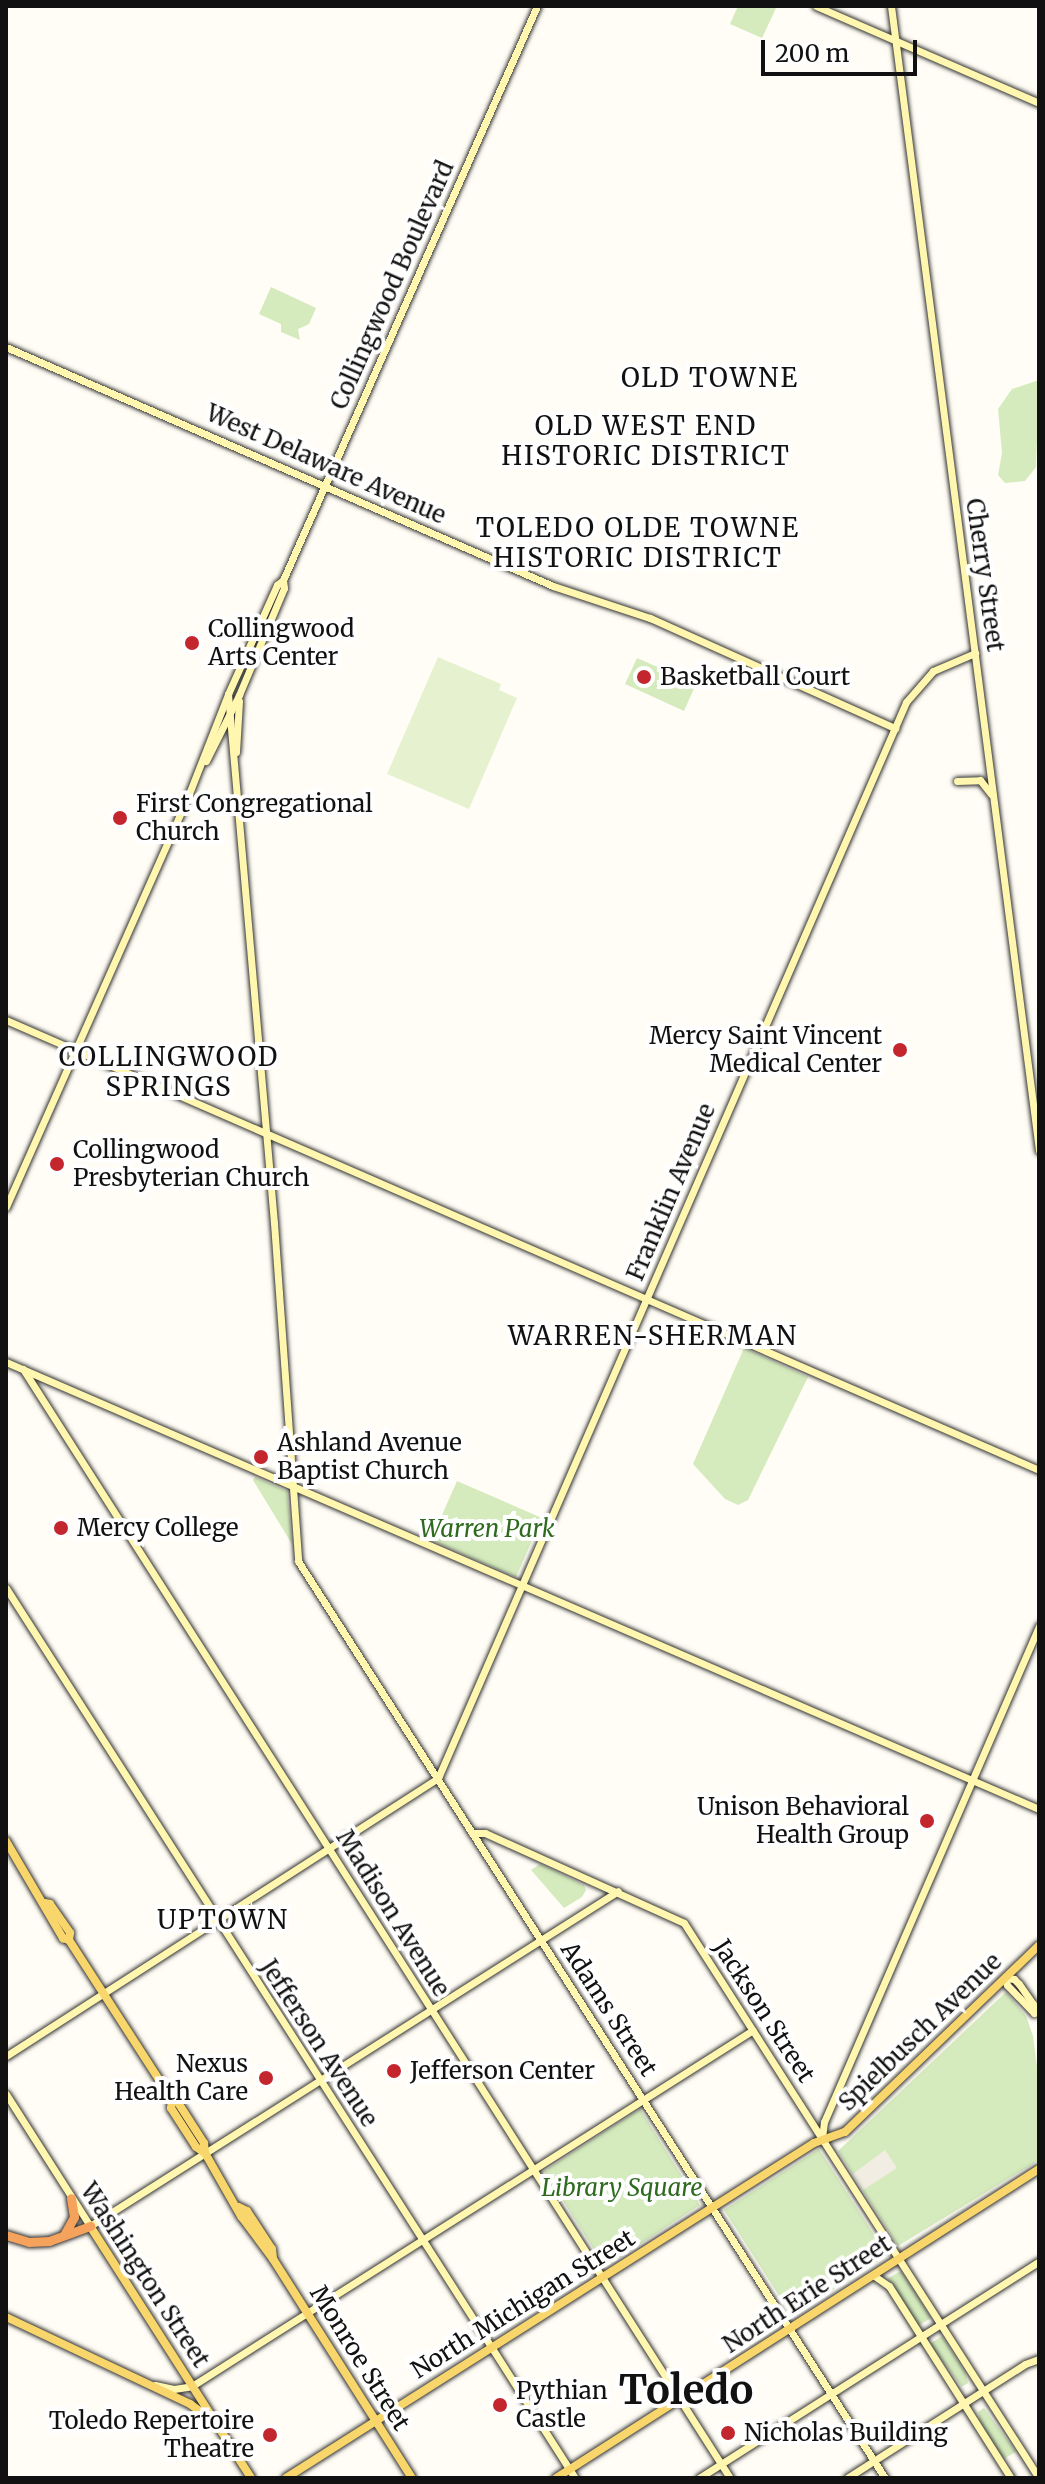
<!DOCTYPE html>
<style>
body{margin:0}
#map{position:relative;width:1045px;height:2484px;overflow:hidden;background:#fffdf5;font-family:Merriweather,serif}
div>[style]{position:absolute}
.green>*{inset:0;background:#d5ebbd}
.pitch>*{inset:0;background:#e6f2cf}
.plaza>*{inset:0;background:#f1ede2}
.roads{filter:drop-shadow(0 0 2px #333) drop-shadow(0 0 2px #333)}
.secondary>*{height:7px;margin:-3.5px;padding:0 3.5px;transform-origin:3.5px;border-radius:3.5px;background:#fff6b0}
.primary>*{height:8px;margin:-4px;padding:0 4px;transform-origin:4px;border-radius:4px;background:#f9d66b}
.highway>*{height:9px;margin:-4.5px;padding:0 4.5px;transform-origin:4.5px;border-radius:4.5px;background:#f5a25d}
.dots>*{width:22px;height:22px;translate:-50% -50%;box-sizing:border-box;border:4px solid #fff;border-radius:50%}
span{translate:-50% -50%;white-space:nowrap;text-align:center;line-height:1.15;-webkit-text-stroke:8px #fff;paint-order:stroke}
.street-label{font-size:24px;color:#111}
.poi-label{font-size:24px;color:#111}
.left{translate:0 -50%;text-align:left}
.right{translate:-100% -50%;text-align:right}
.park-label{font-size:24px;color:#2f6b1f;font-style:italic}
.neighbourhood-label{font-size:26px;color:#111;letter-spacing:2px}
.town-label{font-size:40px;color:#111;font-weight:700}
.frame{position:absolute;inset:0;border:8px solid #111;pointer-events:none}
.scale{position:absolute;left:761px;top:40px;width:156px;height:36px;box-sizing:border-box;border:4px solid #111;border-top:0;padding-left:10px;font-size:24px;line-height:28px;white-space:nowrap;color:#111;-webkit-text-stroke:6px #fff;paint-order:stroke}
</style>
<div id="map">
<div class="green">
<i style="clip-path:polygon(738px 6px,777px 6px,762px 38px,730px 24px)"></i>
<i style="clip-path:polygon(271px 287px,316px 308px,309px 324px,298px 329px,300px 340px,281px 332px,281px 324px,259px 314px)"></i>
<i style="clip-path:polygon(1039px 380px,1036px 467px,1025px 481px,1005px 483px,998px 475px,1002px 453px,998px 409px,1012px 389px)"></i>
<i style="clip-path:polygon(637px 658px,696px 684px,684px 711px,625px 684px)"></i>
<i style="clip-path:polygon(744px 1348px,808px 1377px,748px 1500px,738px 1505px,725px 1499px,693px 1464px)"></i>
<i style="clip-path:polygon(255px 1477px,287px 1491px,292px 1544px,253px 1480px)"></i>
<i style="clip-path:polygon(457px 1481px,542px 1518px,516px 1577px,431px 1540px)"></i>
<i style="clip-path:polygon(540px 1864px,584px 1885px,586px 1890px,582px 1897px,564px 1908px,531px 1870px)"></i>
<i style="clip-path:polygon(1006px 1992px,1026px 2016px,1033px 2036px,1039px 2082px,1039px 2160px,898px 2246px,838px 2151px)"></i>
<i style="clip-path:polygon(640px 2109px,700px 2205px,605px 2267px,544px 2171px)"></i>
<i style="clip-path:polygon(819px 2149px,887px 2255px,792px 2316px,724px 2210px)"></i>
<i style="clip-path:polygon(901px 2271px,931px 2318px,918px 2326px,888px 2278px)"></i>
<i style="clip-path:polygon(942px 2336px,965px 2372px,968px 2383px,962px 2387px,930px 2344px)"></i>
<i style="clip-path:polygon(984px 2408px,1016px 2452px,1003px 2459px,981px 2425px,978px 2412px)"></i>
</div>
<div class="pitch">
<i style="clip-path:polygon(438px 657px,501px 684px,499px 690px,517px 698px,469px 809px,387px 774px)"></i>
</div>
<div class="plaza">
<i style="clip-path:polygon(885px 2150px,897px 2168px,863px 2190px,853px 2174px)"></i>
</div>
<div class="roads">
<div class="secondary">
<i style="left:816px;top:6px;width:243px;rotate:23.5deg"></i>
<i style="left:891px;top:6px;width:1154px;rotate:82.63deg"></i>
<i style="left:6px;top:347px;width:597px;rotate:23.6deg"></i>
<i style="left:553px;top:586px;width:102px;rotate:18.3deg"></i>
<i style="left:650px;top:618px;width:269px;rotate:24.2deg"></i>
<i style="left:228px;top:694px;width:531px;rotate:85.03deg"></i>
<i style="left:274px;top:1223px;width:339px;rotate:85.9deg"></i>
<i style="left:298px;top:1561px;width:1089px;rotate:57.38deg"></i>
<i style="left:236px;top:752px;width:51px;rotate:-86.6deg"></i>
<i style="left:206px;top:761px;width:74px;rotate:-63.4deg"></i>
<i style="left:239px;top:695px;width:116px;rotate:-67.2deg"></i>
<i style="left:284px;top:588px;width:8px;rotate:-97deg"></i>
<i style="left:957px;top:781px;width:23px;rotate:-2deg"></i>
<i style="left:980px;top:780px;width:18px;rotate:52deg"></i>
<i style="left:6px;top:1020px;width:1127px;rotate:23.54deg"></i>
<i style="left:6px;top:1207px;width:441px;rotate:-66.1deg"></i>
<i style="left:185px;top:804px;width:118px;rotate:-68.6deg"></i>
<i style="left:228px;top:694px;width:120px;rotate:-65.8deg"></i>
<i style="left:277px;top:585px;width:8px;rotate:-40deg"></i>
<i style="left:283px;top:580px;width:628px;rotate:-66.13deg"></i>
<i style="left:6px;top:1362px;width:1126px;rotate:23.4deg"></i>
<i style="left:23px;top:1369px;width:1315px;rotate:57.48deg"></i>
<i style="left:6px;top:1588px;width:1056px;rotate:57.41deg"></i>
<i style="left:472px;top:1833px;width:13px"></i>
<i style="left:485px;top:1833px;width:218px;rotate:24.3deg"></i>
<i style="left:684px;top:1923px;width:659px;rotate:57.4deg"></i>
<i style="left:1005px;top:1978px;width:9px;rotate:6deg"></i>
<i style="left:1014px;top:1979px;width:7px;rotate:45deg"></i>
<i style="left:1019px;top:1984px;width:24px;rotate:55deg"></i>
<i style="left:1033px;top:2004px;width:9px;rotate:84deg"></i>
<i style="left:1005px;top:1978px;width:7px;rotate:74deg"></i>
<i style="left:1007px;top:1985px;width:39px;rotate:46deg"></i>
<i style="left:6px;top:2056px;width:514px;rotate:-32.76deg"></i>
<i style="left:438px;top:1778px;width:1173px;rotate:-66.49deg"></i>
<i style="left:906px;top:702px;width:41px;rotate:-48.9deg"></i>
<i style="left:933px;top:671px;width:46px;rotate:-23.2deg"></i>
<i style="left:6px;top:2094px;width:156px;rotate:57.5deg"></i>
<i style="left:90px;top:2226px;width:625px;rotate:-32.39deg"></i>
<i style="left:822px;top:2138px;width:16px;rotate:-83deg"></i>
<i style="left:824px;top:2122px;width:541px;rotate:-66.56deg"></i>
<i style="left:873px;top:2275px;width:19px;rotate:35deg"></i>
<i style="left:889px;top:2286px;width:227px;rotate:57.6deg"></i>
<i style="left:155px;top:2385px;width:19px;rotate:12deg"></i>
<i style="left:174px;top:2389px;width:18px;rotate:-9deg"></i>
<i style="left:192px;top:2386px;width:664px;rotate:-32.4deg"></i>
<i style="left:699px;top:2478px;width:403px;rotate:-32.5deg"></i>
<i style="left:847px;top:2478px;width:211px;rotate:-32.6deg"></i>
<i style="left:1025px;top:2364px;width:15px;rotate:-20deg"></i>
</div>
<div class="primary">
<i style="left:6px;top:1841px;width:113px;rotate:59.6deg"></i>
<i style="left:63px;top:1938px;width:6px;rotate:18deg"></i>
<i style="left:69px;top:1940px;width:190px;rotate:57.2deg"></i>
<i style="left:172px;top:2100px;width:5px;rotate:11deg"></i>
<i style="left:177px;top:2101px;width:50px;rotate:57.3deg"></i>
<i style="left:204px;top:2143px;width:10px;rotate:84deg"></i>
<i style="left:45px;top:1903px;width:5px;rotate:11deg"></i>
<i style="left:50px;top:1904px;width:35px;rotate:55deg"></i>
<i style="left:70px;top:1933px;width:7px;rotate:98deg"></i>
<i style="left:172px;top:2100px;width:8px;rotate:97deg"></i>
<i style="left:171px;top:2108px;width:46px;rotate:57.3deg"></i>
<i style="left:196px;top:2147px;width:11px;rotate:34deg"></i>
<i style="left:205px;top:2153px;width:73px;rotate:60.3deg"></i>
<i style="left:241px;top:2216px;width:54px;rotate:53.3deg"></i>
<i style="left:273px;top:2259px;width:259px;rotate:57.6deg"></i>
<i style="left:239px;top:2207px;width:9px;rotate:27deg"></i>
<i style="left:247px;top:2211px;width:45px;rotate:56.7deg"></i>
<i style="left:272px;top:2249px;width:10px;rotate:84deg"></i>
<i style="left:90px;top:2226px;width:299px;rotate:57.4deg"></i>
<i style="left:6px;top:2317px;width:204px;rotate:25.3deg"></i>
<i style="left:190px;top:2404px;width:26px;rotate:36deg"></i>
<i style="left:286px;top:2478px;width:625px;rotate:-32.39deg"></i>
<i style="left:814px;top:2143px;width:33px;rotate:-20deg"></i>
<i style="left:845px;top:2132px;width:269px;rotate:-43.9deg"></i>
<i style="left:556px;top:2478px;width:573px;rotate:-32.61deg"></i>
</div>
<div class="highway">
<i style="left:6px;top:2235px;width:24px;rotate:17deg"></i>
<i style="left:29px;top:2242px;width:20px;rotate:-3deg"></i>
<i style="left:49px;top:2241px;width:44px;rotate:-20.1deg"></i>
<i style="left:64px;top:2235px;width:21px;rotate:-61deg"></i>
<i style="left:74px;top:2217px;width:19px;rotate:-99deg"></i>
</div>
</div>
<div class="dots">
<i style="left:192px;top:643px;background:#c4262e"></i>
<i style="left:644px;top:677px;background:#c4262e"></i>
<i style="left:120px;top:818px;background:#c4262e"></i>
<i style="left:900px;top:1050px;background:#c4262e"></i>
<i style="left:57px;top:1164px;background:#c4262e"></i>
<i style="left:261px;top:1457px;background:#c4262e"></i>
<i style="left:61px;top:1528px;background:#c4262e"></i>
<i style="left:927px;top:1821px;background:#c4262e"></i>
<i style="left:394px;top:2071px;background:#c4262e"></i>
<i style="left:266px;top:2078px;background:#c4262e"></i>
<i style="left:500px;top:2405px;background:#c4262e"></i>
<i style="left:728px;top:2433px;background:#c4262e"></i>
<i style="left:270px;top:2435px;background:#c4262e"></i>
</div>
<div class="street-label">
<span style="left:392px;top:285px;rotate:-66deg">Collingwood Boulevard</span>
<span style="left:326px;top:464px;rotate:24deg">West Delaware Avenue</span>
<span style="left:985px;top:575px;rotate:82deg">Cherry Street</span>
<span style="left:671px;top:1192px;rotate:-67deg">Franklin Avenue</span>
<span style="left:393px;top:1913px;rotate:58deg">Madison Avenue</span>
<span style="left:609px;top:2009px;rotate:57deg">Adams Street</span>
<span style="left:764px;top:2011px;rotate:57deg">Jackson Street</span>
<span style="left:920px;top:2032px;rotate:-44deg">Spielbusch Avenue</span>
<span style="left:319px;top:2043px;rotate:57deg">Jefferson Avenue</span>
<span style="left:145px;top:2275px;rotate:57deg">Washington Street</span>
<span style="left:807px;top:2294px;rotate:-33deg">North Erie Street</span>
<span style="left:523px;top:2304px;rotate:-32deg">North Michigan Street</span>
<span style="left:360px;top:2358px;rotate:58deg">Monroe Street</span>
</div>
<div class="poi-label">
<span class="left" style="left:208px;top:643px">Collingwood<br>Arts Center</span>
<span class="left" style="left:660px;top:677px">Basketball Court</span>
<span class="left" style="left:136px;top:818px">First Congregational<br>Church</span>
<span class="right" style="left:882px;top:1050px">Mercy Saint Vincent<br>Medical Center</span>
<span class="left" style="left:73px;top:1164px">Collingwood<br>Presbyterian Church</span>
<span class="left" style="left:277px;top:1457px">Ashland Avenue<br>Baptist Church</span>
<span class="left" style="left:77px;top:1528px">Mercy College</span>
<span class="right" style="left:909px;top:1821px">Unison Behavioral<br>Health Group</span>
<span class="right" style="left:248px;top:2078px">Nexus<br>Health Care</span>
<span class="left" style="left:410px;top:2071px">Jefferson Center</span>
<span class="left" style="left:516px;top:2405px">Pythian<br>Castle</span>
<span class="right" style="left:254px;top:2435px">Toledo Repertoire<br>Theatre</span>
<span class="left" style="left:744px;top:2433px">Nicholas Building</span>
</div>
<div class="park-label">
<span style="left:487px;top:1529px">Warren Park</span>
<span style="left:622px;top:2188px">Library Square</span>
</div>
<div class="neighbourhood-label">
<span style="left:710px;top:378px">OLD TOWNE</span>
<span style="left:646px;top:441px">OLD WEST END<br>HISTORIC DISTRICT</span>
<span style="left:638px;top:543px">TOLEDO OLDE TOWNE<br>HISTORIC DISTRICT</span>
<span style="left:169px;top:1072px">COLLINGWOOD<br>SPRINGS</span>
<span style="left:653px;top:1336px">WARREN-SHERMAN</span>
<span style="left:223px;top:1920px">UPTOWN</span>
</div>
<div class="town-label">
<span style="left:686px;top:2390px">Toledo</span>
</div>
<div class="frame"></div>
<div class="scale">200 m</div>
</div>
